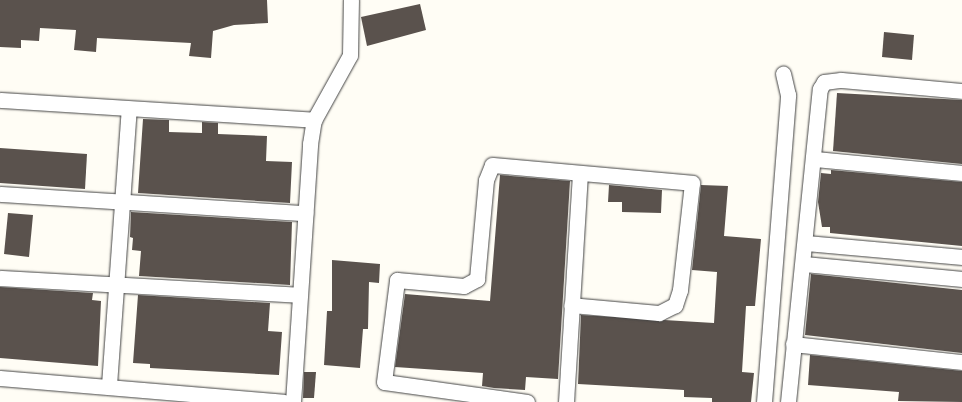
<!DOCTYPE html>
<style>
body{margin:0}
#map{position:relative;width:962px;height:402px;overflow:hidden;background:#fffdf5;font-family:Lora,serif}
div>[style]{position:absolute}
.building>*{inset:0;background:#5a524d}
.roads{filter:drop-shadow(0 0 1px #444) drop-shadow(0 0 1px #444)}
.street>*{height:15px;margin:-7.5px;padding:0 7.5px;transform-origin:7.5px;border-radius:7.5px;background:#fff}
span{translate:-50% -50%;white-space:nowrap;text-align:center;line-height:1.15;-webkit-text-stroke:5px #fff;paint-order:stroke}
</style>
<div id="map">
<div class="building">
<i style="clip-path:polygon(0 0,267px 0,268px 23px,234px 25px,213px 31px,211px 58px,189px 56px,191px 43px,97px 38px,96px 52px,74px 50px,76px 30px,40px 28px,39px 41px,21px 40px,21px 48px,0 47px)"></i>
<i style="clip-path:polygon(420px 4px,426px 30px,367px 46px,361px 17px)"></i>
<i style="clip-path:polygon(884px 32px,914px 35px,912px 60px,882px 57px)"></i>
<i style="clip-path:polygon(837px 93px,962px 100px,962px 164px,833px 151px)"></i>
<i style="clip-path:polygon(143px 119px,169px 120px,169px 132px,202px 133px,202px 122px,218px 123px,218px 134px,267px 136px,266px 161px,292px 162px,290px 203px,138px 193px)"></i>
<i style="clip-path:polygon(0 148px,87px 154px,85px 189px,0 183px)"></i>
<i style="clip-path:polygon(831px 170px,962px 182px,962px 246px,830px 233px,830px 227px,822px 227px,818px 202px,821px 173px,831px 174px)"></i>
<i style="clip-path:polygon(500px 175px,570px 181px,558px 379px,526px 377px,525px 390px,494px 388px,482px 386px,483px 373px,395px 367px,405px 294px,490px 301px)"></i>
<i style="clip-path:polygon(609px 185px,662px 190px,661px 213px,622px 212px,622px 202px,608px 202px)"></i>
<i style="clip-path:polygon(701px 185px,728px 186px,724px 236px,761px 239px,755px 306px,746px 306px,742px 372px,754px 373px,751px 402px,712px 402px,712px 398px,684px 397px,684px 390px,578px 384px,581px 315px,714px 323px,717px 272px,692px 270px)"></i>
<i style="clip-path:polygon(131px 212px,292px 222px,290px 285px,139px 276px,141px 251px,132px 250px,133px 238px,130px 237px)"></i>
<i style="clip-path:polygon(8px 213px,33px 215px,29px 257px,4px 254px)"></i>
<i style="clip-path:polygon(332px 260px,380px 264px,379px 283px,369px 282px,368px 329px,363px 329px,360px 368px,324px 365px,327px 311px,332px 311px)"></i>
<i style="clip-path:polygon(811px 274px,962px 290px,962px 353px,805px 335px)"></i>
<i style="clip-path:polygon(0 287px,93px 293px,92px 300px,101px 301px,98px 366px,0 358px)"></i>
<i style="clip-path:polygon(138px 295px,270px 303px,268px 331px,282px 332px,279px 375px,150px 368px,150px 364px,133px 363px)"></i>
<i style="clip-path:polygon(810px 355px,962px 371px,962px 402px,898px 401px,899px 392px,808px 385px)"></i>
<i style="clip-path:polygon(304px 372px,316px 372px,314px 398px,303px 398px)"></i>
</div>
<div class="roads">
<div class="street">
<i style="left:0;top:100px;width:315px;rotate:3.6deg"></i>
<i style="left:815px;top:159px;width:148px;rotate:5.4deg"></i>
<i style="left:0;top:194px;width:306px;rotate:3.6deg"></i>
<i style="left:806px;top:243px;width:157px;rotate:5.1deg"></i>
<i style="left:804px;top:264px;width:159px;rotate:5.4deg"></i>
<i style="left:0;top:278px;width:300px;rotate:3.2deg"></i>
<i style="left:793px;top:344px;width:170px;rotate:6.1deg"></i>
<i style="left:0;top:378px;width:284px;rotate:4.8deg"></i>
<i style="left:109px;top:385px;width:277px;rotate:-85.9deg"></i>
<i style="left:293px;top:402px;width:259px;rotate:-86.2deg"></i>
<i style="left:310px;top:144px;width:24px;rotate:-81deg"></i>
<i style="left:314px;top:120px;width:74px;rotate:-61deg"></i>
<i style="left:350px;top:55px;width:55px;rotate:-89deg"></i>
<i style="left:527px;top:402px;width:144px;rotate:-172deg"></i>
<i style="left:384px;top:382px;width:103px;rotate:-82.7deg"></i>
<i style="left:397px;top:280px;width:67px;rotate:5.1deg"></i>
<i style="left:464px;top:286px;width:15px;rotate:-28deg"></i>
<i style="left:477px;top:279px;width:99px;rotate:-84.8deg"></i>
<i style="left:486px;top:180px;width:16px;rotate:-68deg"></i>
<i style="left:492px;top:165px;width:201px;rotate:5.1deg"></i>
<i style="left:692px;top:183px;width:108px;rotate:96.4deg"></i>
<i style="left:680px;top:290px;width:16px;rotate:108deg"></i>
<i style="left:675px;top:305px;width:18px;rotate:153deg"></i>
<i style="left:659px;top:313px;width:88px;rotate:-174.8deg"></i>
<i style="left:566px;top:402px;width:227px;rotate:-86.5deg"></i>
<i style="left:764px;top:402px;width:308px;rotate:-85.5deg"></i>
<i style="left:788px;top:95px;width:22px;rotate:-103deg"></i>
<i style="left:788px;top:402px;width:315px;rotate:-84.2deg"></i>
<i style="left:820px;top:89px;width:8px;rotate:-60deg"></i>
<i style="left:824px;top:82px;width:17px;rotate:-7deg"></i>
<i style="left:841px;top:80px;width:121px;rotate:5.2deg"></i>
</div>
</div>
</div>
